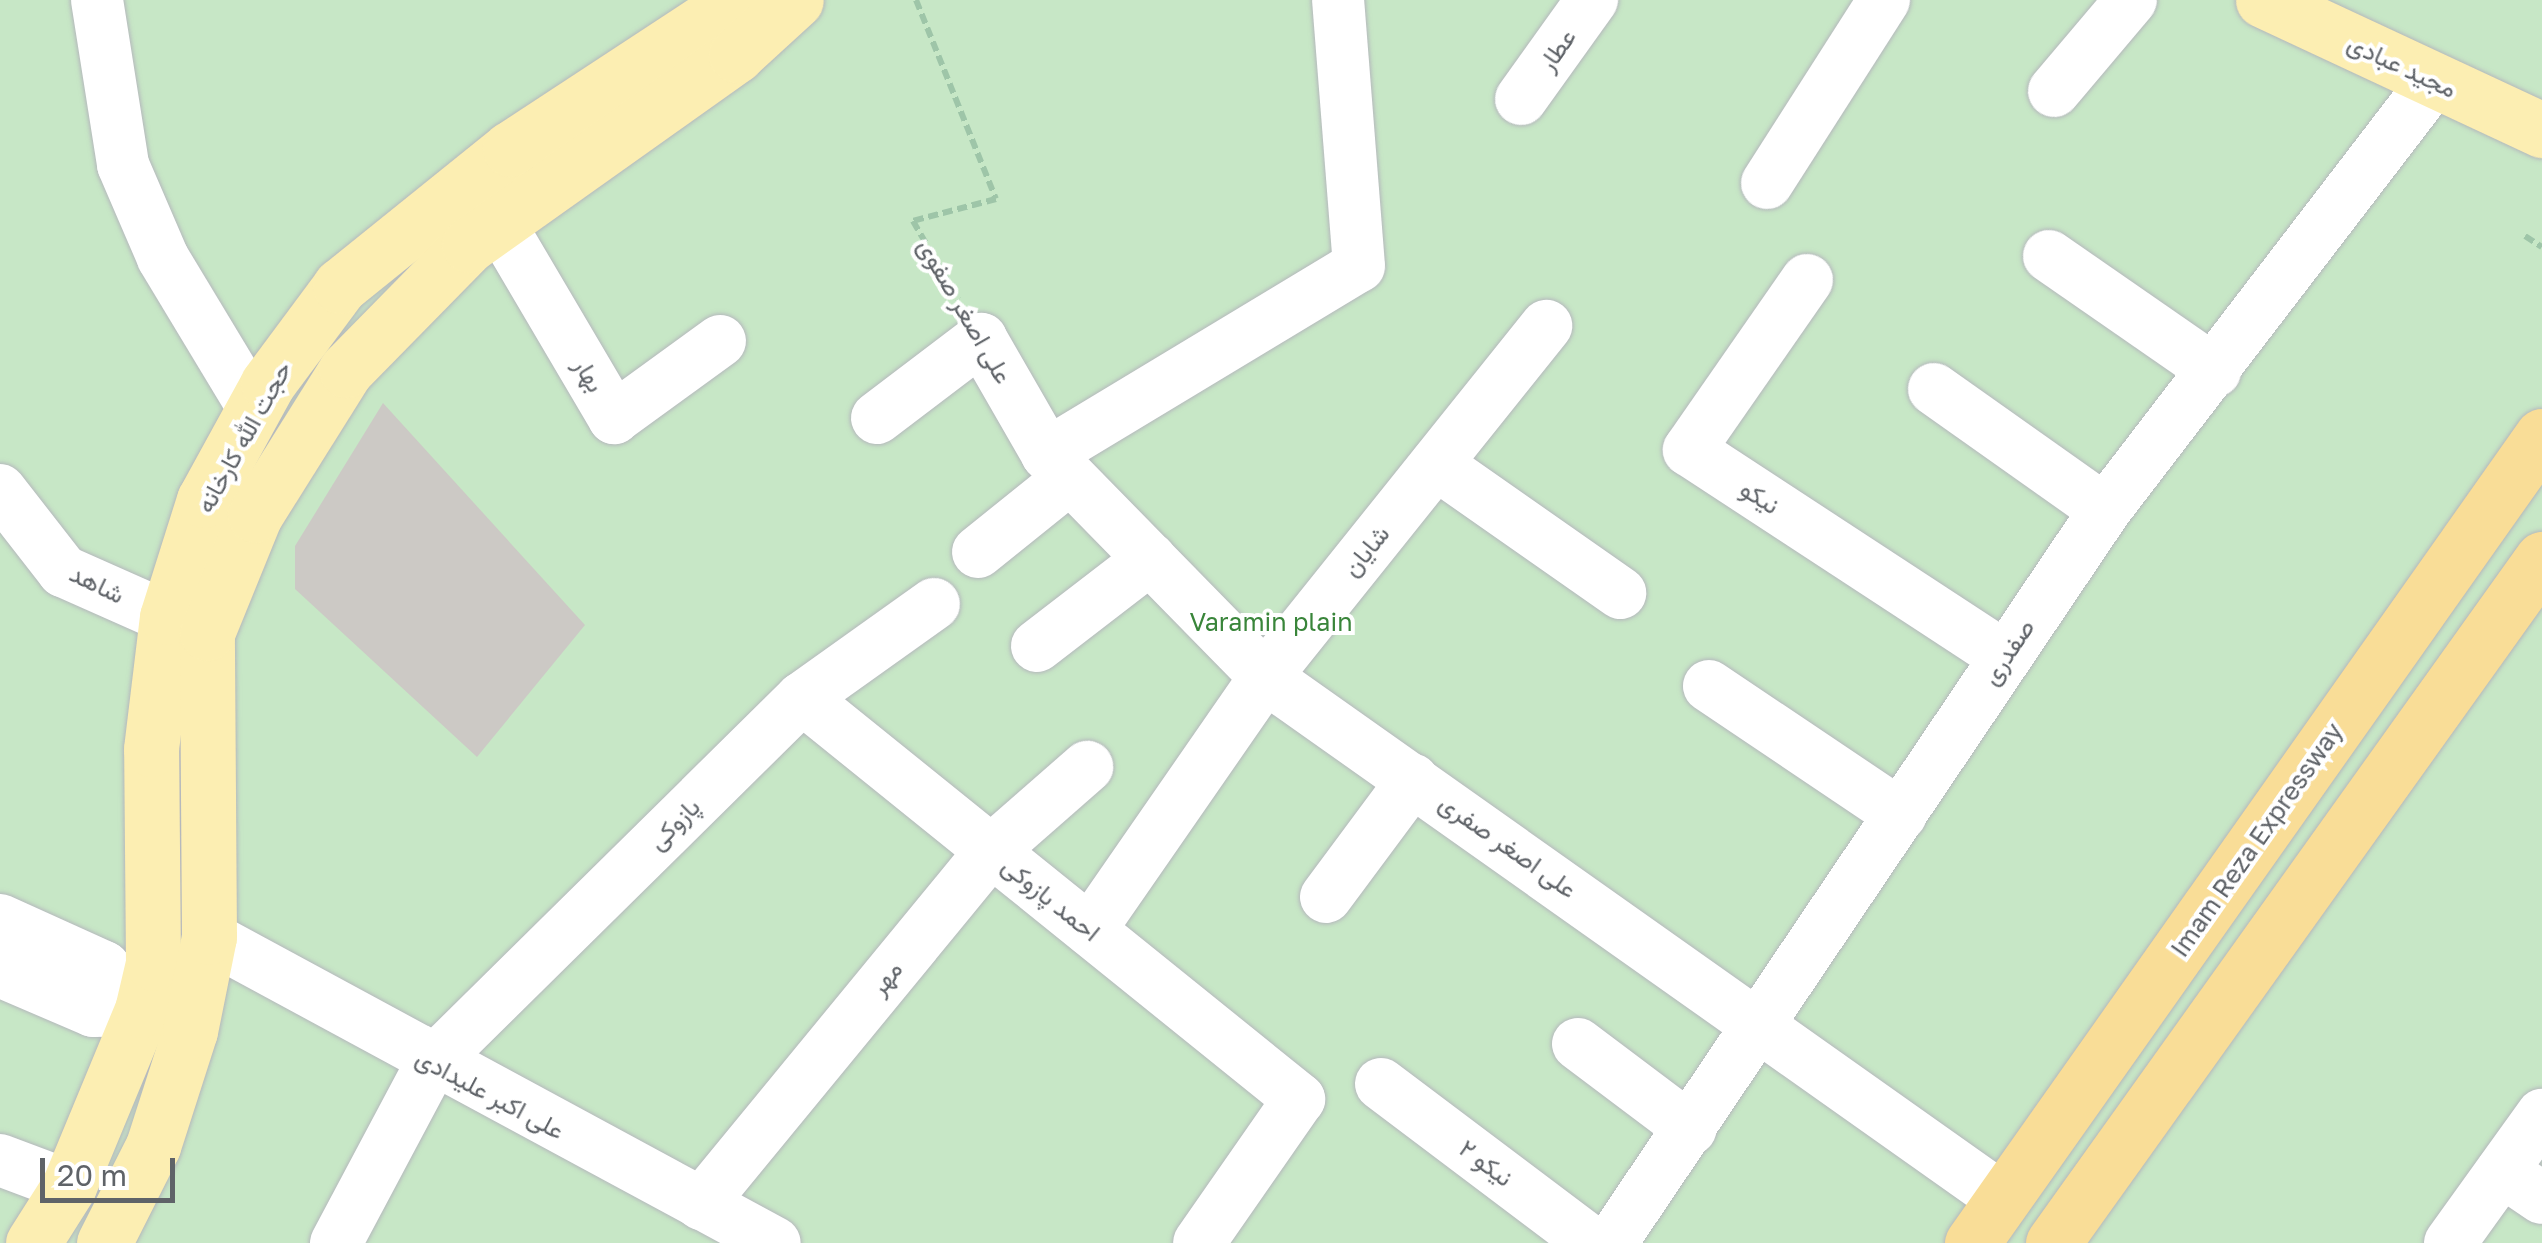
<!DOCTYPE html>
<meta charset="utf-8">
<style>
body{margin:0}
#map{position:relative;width:2542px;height:1243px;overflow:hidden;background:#f1efe8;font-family:"Golos Text",Vazirmatn,sans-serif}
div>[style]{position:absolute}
.green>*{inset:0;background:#c7e7c6}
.building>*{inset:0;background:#ccc9c5}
.path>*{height:6px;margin-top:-3px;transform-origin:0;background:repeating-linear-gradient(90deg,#9ec5a8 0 10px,transparent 0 15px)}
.roads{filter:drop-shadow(0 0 2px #b5b8bc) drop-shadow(0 0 2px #b5b8bc)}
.minor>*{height:52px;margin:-26px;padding:0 26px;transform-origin:26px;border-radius:26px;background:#fff}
.major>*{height:55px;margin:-27.5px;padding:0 27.5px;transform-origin:27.5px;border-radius:27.5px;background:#fceeb2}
.highway>*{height:55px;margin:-27.5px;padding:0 27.5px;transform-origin:27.5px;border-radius:27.5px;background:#f9dd97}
span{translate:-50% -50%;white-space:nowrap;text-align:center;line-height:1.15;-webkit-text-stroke:8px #fff;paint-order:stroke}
.street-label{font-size:25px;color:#5f6368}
.park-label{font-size:25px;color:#39853a}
.scale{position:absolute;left:40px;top:1158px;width:135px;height:45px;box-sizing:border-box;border:5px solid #5f6368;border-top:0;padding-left:12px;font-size:30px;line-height:35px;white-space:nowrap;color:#5f6368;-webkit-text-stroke:8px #fff;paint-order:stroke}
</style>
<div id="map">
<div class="green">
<i style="clip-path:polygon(0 0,2542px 0,2542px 1243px,0 1243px)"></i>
</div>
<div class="building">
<i style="clip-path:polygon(383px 403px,585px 625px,477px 757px,295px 589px,295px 546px)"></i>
</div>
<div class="path">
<i style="left:916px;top:0;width:214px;rotate:68.1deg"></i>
<i style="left:996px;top:199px;width:86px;rotate:165.2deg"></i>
<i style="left:913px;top:221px;width:90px;rotate:60deg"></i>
<i style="left:2525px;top:236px;width:20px;rotate:33deg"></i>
</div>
<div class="roads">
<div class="minor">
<i style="left:97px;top:0;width:167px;rotate:81deg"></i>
<i style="left:123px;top:165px;width:101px;rotate:66.7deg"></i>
<i style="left:163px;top:258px;width:176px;rotate:58.9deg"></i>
<i style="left:2054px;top:91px;width:119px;rotate:-49.8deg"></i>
<i style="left:1521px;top:99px;width:122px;rotate:-54.4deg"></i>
<i style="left:1767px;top:183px;width:217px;rotate:-57.4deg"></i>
<i style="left:498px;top:221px;width:229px;rotate:59.5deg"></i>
<i style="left:614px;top:418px;width:131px;rotate:-36deg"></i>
<i style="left:2049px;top:256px;width:202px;rotate:34.7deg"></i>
<i style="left:1807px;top:280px;width:207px;rotate:124.8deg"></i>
<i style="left:1689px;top:450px;width:378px;rotate:33.2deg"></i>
<i style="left:1934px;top:389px;width:209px;rotate:35.3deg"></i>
<i style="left:877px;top:418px;width:131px;rotate:-37.2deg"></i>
<i style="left:981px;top:339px;width:133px;rotate:60.1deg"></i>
<i style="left:1047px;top:454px;width:312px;rotate:45.6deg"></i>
<i style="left:1265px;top:677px;width:904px;rotate:35.27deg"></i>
<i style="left:1047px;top:454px;width:364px;rotate:-31.1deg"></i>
<i style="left:1359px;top:266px;width:267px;rotate:-94.5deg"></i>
<i style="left:1436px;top:464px;width:225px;rotate:35deg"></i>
<i style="left:0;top:490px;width:103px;rotate:52.1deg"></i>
<i style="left:63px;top:571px;width:114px;rotate:23.9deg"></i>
<i style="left:978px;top:552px;width:118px;rotate:-38.8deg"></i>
<i style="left:1037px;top:646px;width:143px;rotate:-37.6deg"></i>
<i style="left:1709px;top:686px;width:231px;rotate:33.9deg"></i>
<i style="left:802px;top:698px;width:639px;rotate:38.9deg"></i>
<i style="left:1299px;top:1099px;width:175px;rotate:124.8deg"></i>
<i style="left:1326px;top:897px;width:146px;rotate:-53.4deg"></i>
<i style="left:0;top:920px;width:114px;rotate:24.3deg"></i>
<i style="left:104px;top:967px;width:57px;rotate:48.5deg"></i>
<i style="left:1090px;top:930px;width:308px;rotate:-55.3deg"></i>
<i style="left:1265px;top:677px;width:450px;rotate:-51.3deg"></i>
<i style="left:209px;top:937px;width:643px;rotate:28.4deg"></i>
<i style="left:0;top:971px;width:101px;rotate:23.3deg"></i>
<i style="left:93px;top:1011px;width:49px;rotate:-1.2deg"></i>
<i style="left:142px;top:1010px;width:40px;rotate:23.4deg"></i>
<i style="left:1578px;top:1044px;width:141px;rotate:37deg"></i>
<i style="left:1381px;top:1084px;width:264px;rotate:37deg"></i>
<i style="left:0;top:1160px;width:74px;rotate:20.6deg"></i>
<i style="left:2502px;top:1171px;width:48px;rotate:34deg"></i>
<i style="left:701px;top:1204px;width:457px;rotate:-50.6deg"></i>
<i style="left:991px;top:851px;width:128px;rotate:-41.2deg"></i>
<i style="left:336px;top:1243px;width:203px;rotate:-62deg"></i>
<i style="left:431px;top:1064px;width:521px;rotate:-44.61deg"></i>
<i style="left:802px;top:698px;width:162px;rotate:-35.5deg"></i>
<i style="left:1611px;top:1243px;width:884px;rotate:-56.02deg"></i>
<i style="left:2105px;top:510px;width:541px;rotate:-52.52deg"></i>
<i style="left:2450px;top:1243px;width:158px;rotate:-54.3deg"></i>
</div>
<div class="major">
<i style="left:2263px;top:0;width:308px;rotate:25deg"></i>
<i style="left:33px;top:1243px;width:67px;rotate:-57.7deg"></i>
<i style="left:69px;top:1186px;width:191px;rotate:-67.5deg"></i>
<i style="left:142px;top:1010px;width:48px;rotate:-76.8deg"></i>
<i style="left:153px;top:963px;width:214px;rotate:-90.5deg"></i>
<i style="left:151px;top:749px;width:133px;rotate:-83.1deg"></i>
<i style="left:167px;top:617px;width:123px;rotate:-72.5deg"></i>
<i style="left:204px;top:500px;width:133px;rotate:-61.3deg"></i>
<i style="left:268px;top:383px;width:121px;rotate:-53.4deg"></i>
<i style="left:340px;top:286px;width:218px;rotate:-38.9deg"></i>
<i style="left:510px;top:149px;width:272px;rotate:-33.3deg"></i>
<i style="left:104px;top:1243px;width:109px;rotate:-63.2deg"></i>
<i style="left:153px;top:1146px;width:121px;rotate:-72.2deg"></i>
<i style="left:190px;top:1031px;width:96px;rotate:-78.6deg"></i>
<i style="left:209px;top:937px;width:304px;rotate:-90.4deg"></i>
<i style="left:207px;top:633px;width:127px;rotate:-67.9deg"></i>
<i style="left:255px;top:515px;width:171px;rotate:-57.9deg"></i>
<i style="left:346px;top:370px;width:175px;rotate:-45.5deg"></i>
<i style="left:469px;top:245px;width:328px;rotate:-35.4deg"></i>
<i style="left:736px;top:55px;width:81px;rotate:-42.5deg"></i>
</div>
<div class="highway">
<i style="left:1972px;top:1243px;width:988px;rotate:-54.77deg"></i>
<i style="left:2053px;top:1243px;width:841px;rotate:-54.44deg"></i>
</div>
</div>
<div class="street-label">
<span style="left:1557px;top:50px;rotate:-55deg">عطار</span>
<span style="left:2402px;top:66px;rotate:25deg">مجید عبادی</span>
<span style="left:965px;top:311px;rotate:60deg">علی اصغر صفوی</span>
<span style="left:589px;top:375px;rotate:59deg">بهار</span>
<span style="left:244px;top:437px;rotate:-61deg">حجت الله کارخانه</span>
<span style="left:1760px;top:497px;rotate:33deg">نیکو</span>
<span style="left:1366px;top:551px;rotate:-51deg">شایان</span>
<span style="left:97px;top:584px;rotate:26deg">شاهد</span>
<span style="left:2008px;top:652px;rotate:-56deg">صفدری</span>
<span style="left:674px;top:824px;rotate:-45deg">پازوکی</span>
<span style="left:2257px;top:840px;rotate:-55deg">Imam Reza Expressway</span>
<span style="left:1508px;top:846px;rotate:35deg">علی اصغر صفری</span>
<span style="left:1051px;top:899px;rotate:39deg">احمد پازوکی</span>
<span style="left:886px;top:978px;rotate:-51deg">مهر</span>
<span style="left:490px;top:1094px;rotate:28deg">علی اکبر علیدادی</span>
<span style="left:1486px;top:1163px;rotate:37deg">نیکو ۲</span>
</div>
<div class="park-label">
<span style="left:1271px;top:622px">Varamin plain</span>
</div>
<div class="scale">20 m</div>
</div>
